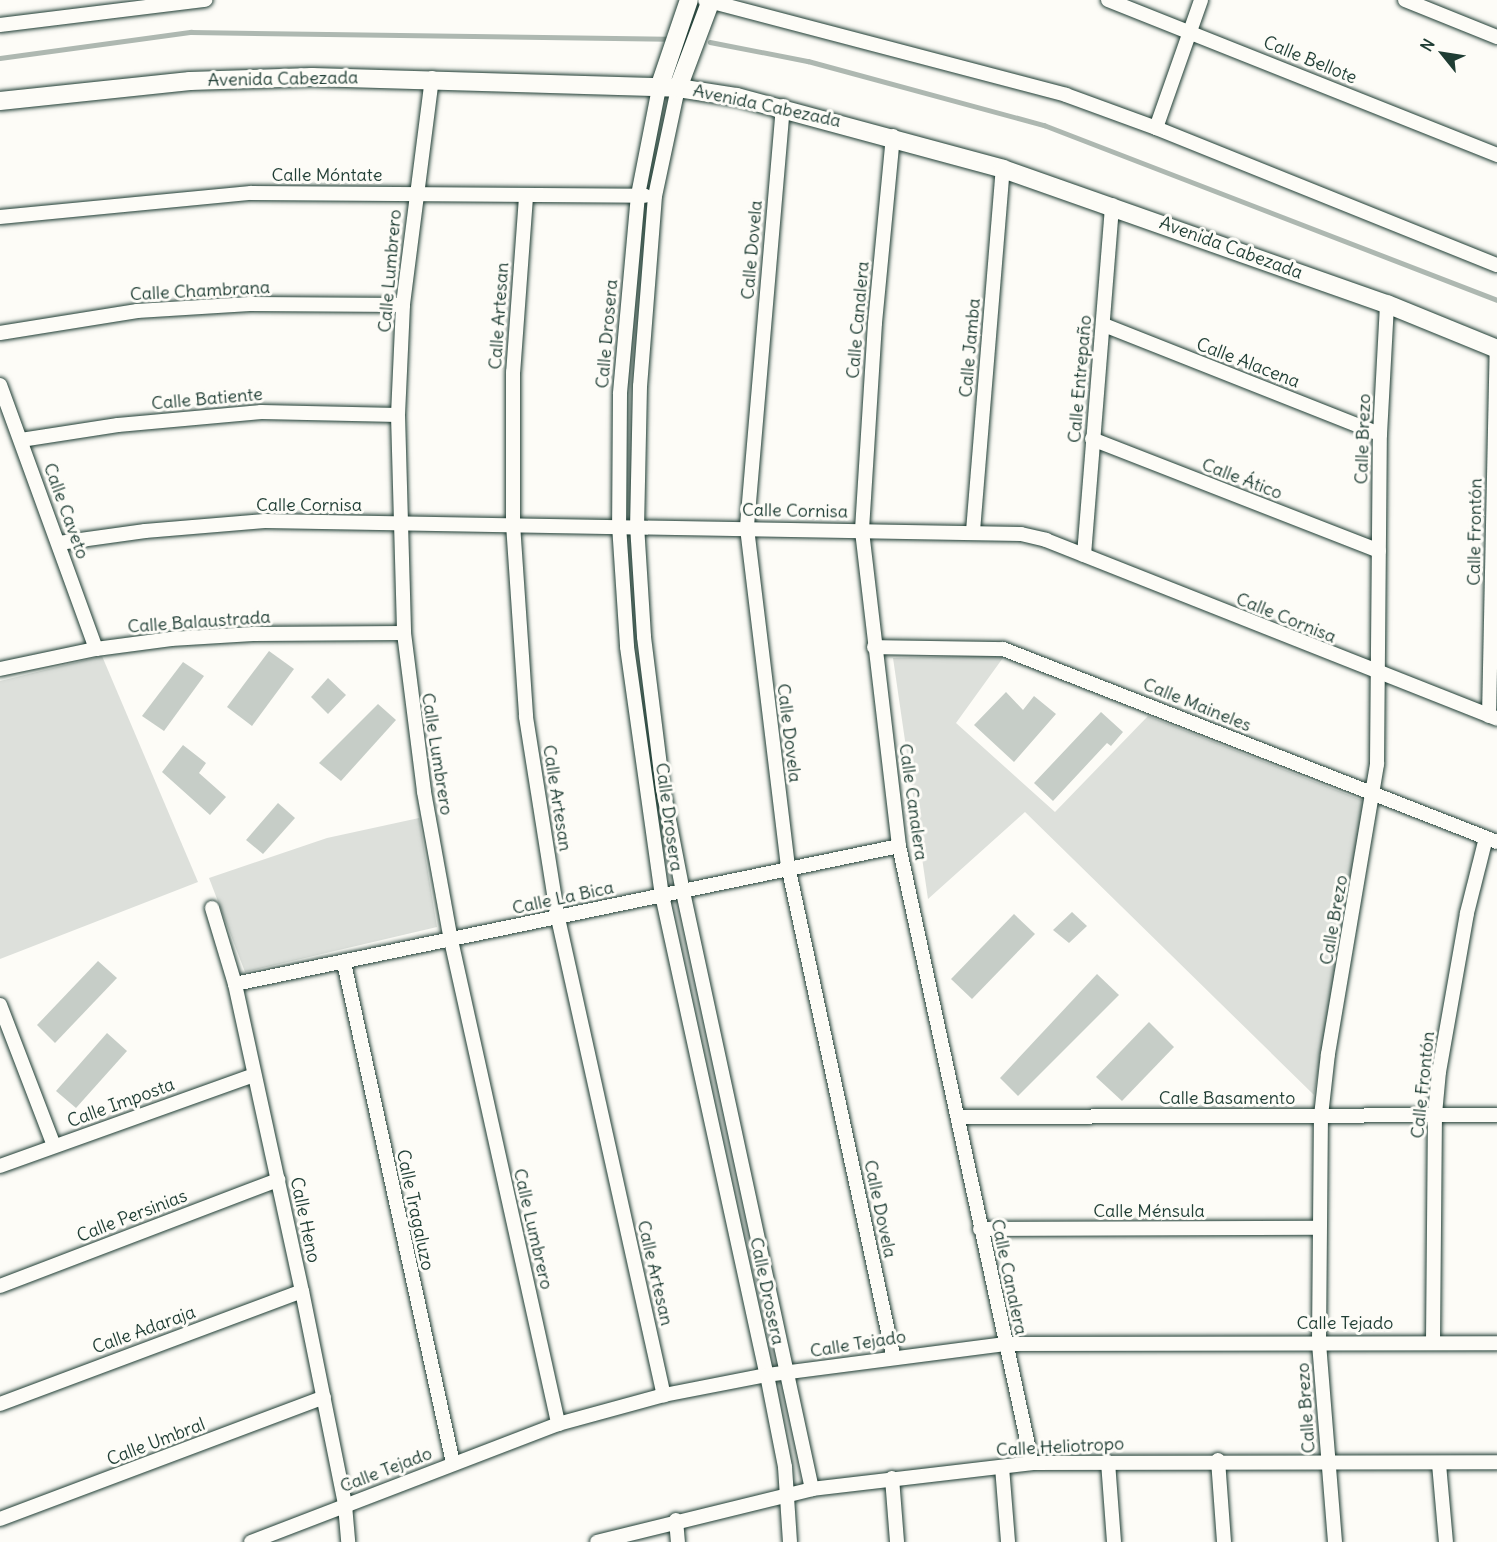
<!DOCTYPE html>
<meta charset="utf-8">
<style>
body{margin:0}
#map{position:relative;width:1497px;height:1542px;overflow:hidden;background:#fdfcf7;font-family:Delius,sans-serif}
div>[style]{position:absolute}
.green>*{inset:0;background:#dde0db}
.stream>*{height:4.5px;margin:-2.25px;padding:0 2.25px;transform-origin:2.25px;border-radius:2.25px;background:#aeb8b1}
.building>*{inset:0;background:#c6cdc7}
.roads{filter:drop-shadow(0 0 2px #1f3d34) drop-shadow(0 0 2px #1f3d34)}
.street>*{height:14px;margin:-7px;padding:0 7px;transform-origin:7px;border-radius:7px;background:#fdfcf7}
.secondary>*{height:18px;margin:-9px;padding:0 9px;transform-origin:9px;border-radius:9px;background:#fdfcf7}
span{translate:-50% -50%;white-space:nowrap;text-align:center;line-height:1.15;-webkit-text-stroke:6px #fdfcf7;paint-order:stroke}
.street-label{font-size:18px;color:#1f3d34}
.north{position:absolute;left:1413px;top:24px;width:60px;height:60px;-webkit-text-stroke:4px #fdfcf7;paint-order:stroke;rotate:300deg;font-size:16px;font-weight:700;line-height:24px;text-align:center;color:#1f3d34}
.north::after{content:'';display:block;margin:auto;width:21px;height:27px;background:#1f3d34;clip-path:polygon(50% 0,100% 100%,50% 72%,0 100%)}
</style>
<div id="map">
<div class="green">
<i style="clip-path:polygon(1005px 655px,956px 723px,1055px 812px,1148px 716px,1364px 801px,1314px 1095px,1025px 812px,928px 899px,893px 658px)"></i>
<i style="clip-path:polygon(102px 656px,198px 882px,0 959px,0 681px)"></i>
<i style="clip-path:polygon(419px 818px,437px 927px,245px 972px,209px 878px,327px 838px)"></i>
</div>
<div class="stream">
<i style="left:710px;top:42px;width:100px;rotate:11deg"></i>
<i style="left:808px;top:61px;width:245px;rotate:15.2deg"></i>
<i style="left:1044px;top:125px;width:486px;rotate:21.1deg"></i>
<i style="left:0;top:58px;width:193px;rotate:-7.8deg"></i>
<i style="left:191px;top:32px;width:476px;rotate:0.8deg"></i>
</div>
<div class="building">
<i style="clip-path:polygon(269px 651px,294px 669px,252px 726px,227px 707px)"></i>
<i style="clip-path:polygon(183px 662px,204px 676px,164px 731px,142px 716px)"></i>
<i style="clip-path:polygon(328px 678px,346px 695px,328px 714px,311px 697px)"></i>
<i style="clip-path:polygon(1006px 692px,1023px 710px,1034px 696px,1056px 714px,1014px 762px,974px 725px)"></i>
<i style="clip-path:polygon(378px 704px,396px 720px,341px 781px,319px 763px)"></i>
<i style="clip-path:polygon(1101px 712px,1123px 732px,1111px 746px,1107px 743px,1053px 801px,1034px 783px)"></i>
<i style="clip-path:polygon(183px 745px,206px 763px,199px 773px,226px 797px,210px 815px,162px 772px)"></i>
<i style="clip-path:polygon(278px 803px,295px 818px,263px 854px,246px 840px)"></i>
<i style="clip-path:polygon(1072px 912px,1087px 926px,1069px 943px,1053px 930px)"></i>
<i style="clip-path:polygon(1014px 914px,1035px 934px,972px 999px,951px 979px)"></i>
<i style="clip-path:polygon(98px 961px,117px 978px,55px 1043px,37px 1025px)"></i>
<i style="clip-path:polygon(1097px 974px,1119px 995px,1018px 1096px,1000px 1078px)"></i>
<i style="clip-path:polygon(1149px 1022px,1174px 1047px,1122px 1101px,1096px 1077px)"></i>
<i style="clip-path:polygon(107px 1033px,127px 1051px,76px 1108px,56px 1091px)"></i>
</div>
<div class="roads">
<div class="street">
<i style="left:705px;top:0;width:373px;rotate:14.7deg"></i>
<i style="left:1066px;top:95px;width:96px;rotate:20.1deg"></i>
<i style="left:1156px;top:128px;width:367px;rotate:21.9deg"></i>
<i style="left:1108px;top:0;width:419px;rotate:21.7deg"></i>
<i style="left:1405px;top:0;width:99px;rotate:21.9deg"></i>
<i style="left:0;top:25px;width:207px;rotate:-7deg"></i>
<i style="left:432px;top:78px;width:229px;rotate:97.3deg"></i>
<i style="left:403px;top:305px;width:110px;rotate:92.6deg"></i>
<i style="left:398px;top:415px;width:218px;rotate:88.4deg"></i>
<i style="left:404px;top:633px;width:160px;rotate:82.8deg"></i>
<i style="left:424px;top:792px;width:150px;rotate:79.7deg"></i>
<i style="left:451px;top:940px;width:496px;rotate:77.5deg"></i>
<i style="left:659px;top:88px;width:109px;rotate:101.1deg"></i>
<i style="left:638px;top:195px;width:200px;rotate:95.2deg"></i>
<i style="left:620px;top:394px;width:131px;rotate:90.4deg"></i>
<i style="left:619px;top:525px;width:122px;rotate:86.2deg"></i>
<i style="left:627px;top:647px;width:250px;rotate:82deg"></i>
<i style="left:662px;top:895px;width:491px;rotate:77.7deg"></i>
<i style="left:767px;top:1375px;width:94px;rotate:78.9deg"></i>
<i style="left:785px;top:1467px;width:75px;rotate:86.2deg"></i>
<i style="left:678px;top:88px;width:110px;rotate:102deg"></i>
<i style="left:655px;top:196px;width:191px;rotate:94.5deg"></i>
<i style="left:640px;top:386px;width:139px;rotate:91.2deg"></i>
<i style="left:637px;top:525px;width:112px;rotate:86.4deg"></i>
<i style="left:644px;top:637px;width:153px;rotate:82.9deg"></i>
<i style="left:663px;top:789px;width:105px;rotate:79deg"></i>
<i style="left:683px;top:892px;width:611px;rotate:77.81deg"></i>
<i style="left:783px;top:106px;width:424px;rotate:94.9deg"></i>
<i style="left:747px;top:528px;width:340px;rotate:83.1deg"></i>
<i style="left:788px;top:866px;width:500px;rotate:77.88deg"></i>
<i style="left:1156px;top:128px;width:136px;rotate:-70.6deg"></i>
<i style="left:893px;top:136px;width:188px;rotate:95.5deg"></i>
<i style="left:875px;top:323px;width:208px;rotate:93.6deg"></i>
<i style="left:862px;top:531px;width:317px;rotate:83.3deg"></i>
<i style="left:899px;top:846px;width:631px;rotate:77.84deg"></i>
<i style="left:526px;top:197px;width:175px;rotate:94.2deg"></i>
<i style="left:513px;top:372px;width:152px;rotate:90deg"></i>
<i style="left:513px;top:524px;width:193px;rotate:86.1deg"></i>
<i style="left:526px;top:717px;width:204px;rotate:81deg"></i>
<i style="left:558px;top:918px;width:489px;rotate:77.5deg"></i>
<i style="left:0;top:217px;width:252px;rotate:-5.5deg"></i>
<i style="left:251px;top:193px;width:394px;rotate:0.4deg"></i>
<i style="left:1104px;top:325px;width:297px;rotate:21.6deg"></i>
<i style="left:0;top:333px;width:139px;rotate:-9.1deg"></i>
<i style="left:137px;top:311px;width:113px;rotate:-3.5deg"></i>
<i style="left:250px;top:304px;width:153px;rotate:0.4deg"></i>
<i style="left:0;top:385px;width:281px;rotate:70deg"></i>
<i style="left:1092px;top:439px;width:308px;rotate:21.3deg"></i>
<i style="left:21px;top:440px;width:98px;rotate:-8.8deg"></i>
<i style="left:118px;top:425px;width:144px;rotate:-5.2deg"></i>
<i style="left:261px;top:412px;width:137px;rotate:1.3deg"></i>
<i style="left:973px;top:531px;width:363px;rotate:-85.3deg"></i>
<i style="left:59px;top:543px;width:87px;rotate:-7.9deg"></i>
<i style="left:145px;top:531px;width:120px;rotate:-4.8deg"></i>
<i style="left:265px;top:521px;width:756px;rotate:0.99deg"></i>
<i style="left:1021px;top:534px;width:26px;rotate:13deg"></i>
<i style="left:1046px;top:540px;width:485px;rotate:21.6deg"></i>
<i style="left:1084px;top:555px;width:351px;rotate:-85.4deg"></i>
<i style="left:874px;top:647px;width:129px;rotate:0.9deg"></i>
<i style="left:1003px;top:649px;width:530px;rotate:21.34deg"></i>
<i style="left:0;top:669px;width:98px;rotate:-11.8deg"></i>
<i style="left:96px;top:649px;width:76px;rotate:-7.6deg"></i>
<i style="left:171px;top:639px;width:82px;rotate:-3.5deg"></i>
<i style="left:253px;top:634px;width:151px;rotate:-0.4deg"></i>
<i style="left:1489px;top:716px;width:367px;rotate:-88.8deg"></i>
<i style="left:212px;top:908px;width:79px;rotate:73.2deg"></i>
<i style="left:235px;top:984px;width:314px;rotate:77.7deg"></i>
<i style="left:302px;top:1291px;width:218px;rotate:78.6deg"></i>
<i style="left:345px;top:1505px;width:37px;rotate:85deg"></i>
<i style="left:344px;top:963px;width:512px;rotate:77.7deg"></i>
<i style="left:235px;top:984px;width:678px;rotate:-11.74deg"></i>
<i style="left:0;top:1005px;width:151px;rotate:69deg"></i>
<i style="left:958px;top:1117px;width:539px;rotate:-0.21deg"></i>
<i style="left:0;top:1166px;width:270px;rotate:-19.7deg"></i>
<i style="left:980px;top:1229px;width:339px;rotate:-0.2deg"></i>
<i style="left:0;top:1286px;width:298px;rotate:-20.9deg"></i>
<i style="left:1433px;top:1341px;width:227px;rotate:-89.5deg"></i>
<i style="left:1435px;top:1114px;width:42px;rotate:-84.6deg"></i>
<i style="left:1439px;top:1072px;width:161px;rotate:-80deg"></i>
<i style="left:1467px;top:913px;width:77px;rotate:-75.8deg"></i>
<i style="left:0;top:1404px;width:322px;rotate:-20.5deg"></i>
<i style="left:1218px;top:1460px;width:82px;rotate:85.8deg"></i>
<i style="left:1108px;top:1462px;width:80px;rotate:85.7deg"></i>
<i style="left:1439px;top:1464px;width:78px;rotate:84.9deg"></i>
<i style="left:1002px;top:1467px;width:75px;rotate:85.4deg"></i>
<i style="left:892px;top:1478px;width:64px;rotate:85.5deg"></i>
<i style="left:0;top:1519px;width:346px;rotate:-20.6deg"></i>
<i style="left:676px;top:1520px;width:22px;rotate:85deg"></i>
<i style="left:251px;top:1542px;width:329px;rotate:-21deg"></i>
<i style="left:558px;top:1424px;width:110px;rotate:-15.3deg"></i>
<i style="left:664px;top:1395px;width:105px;rotate:-11deg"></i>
<i style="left:767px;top:1375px;width:241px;rotate:-7.4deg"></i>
<i style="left:1006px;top:1344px;width:491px;rotate:-0.1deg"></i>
<i style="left:597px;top:1542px;width:221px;rotate:-13.8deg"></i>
<i style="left:812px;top:1489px;width:222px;rotate:-6.7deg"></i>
<i style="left:1032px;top:1463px;width:465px;rotate:-0.1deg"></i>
<i style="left:1335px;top:1542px;width:202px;rotate:-94.6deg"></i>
<i style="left:1319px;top:1341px;width:225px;rotate:-89.5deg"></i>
<i style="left:1321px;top:1116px;width:62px;rotate:-83.6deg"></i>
<i style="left:1328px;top:1054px;width:294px;rotate:-80.4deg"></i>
<i style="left:1377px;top:764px;width:330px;rotate:-89.5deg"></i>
<i style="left:1380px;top:434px;width:130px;rotate:-86.9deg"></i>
</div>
<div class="secondary">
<i style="left:659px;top:88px;width:93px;rotate:-71.2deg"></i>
<i style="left:678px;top:88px;width:94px;rotate:-69.4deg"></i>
<i style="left:0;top:101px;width:191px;rotate:-6deg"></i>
<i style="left:190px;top:81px;width:122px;rotate:-1.9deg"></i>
<i style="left:312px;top:77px;width:366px;rotate:1.7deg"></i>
<i style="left:678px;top:88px;width:60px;rotate:8.7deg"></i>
<i style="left:737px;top:97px;width:276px;rotate:15.1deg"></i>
<i style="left:1003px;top:169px;width:407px;rotate:19.4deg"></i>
<i style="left:1387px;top:304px;width:119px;rotate:22.2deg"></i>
</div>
</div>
<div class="street-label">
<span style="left:1310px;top:60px;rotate:22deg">Calle Bellote</span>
<span style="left:283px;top:79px;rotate:-1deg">Avenida Cabezada</span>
<span style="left:767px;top:106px;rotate:12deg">Avenida Cabezada</span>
<span style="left:327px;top:175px">Calle Móntate</span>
<span style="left:1231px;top:248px;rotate:20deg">Avenida Cabezada</span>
<span style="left:752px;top:250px;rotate:-85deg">Calle Dovela</span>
<span style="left:390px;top:271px;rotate:-85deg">Calle Lumbrero</span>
<span style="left:200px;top:291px;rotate:-3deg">Calle Chambrana</span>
<span style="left:499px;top:316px;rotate:-86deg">Calle Artesan</span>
<span style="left:858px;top:320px;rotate:-85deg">Calle Canalera</span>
<span style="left:607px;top:334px;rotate:-85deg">Calle Drosera</span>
<span style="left:970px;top:348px;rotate:-85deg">Calle Jamba</span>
<span style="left:1248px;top:363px;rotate:21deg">Calle Alacena</span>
<span style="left:1080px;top:379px;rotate:-85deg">Calle Entrepaño</span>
<span style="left:207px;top:399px;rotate:-5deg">Calle Batiente</span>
<span style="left:1363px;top:439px;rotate:-88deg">Calle Brezo</span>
<span style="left:1242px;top:479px;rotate:21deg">Calle Ático</span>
<span style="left:309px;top:505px">Calle Cornisa</span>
<span style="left:66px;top:511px;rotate:70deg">Calle Caveto</span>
<span style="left:795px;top:511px;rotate:1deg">Calle Cornisa</span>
<span style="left:1475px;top:532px;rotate:-89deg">Calle Frontón</span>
<span style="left:1286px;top:618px;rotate:22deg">Calle Cornisa</span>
<span style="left:199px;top:622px;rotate:-4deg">Calle Balaustrada</span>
<span style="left:1197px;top:705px;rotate:22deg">Calle Maineles</span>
<span style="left:789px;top:733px;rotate:83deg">Calle Dovela</span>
<span style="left:437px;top:754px;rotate:81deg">Calle Lumbrero</span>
<span style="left:557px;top:798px;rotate:81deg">Calle Artesan</span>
<span style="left:913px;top:802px;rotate:82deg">Calle Canalera</span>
<span style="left:669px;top:817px;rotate:82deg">Calle Drosera</span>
<span style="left:563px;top:898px;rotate:-12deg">Calle La Bica</span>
<span style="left:1334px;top:920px;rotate:-80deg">Calle Brezo</span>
<span style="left:1423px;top:1085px;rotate:-84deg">Calle Frontón</span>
<span style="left:1227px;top:1098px">Calle Basamento</span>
<span style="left:121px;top:1103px;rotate:-20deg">Calle Imposta</span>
<span style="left:880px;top:1209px;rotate:78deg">Calle Dovela</span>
<span style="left:415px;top:1210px;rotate:78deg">Calle Tragaluzo</span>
<span style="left:1149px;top:1211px">Calle Ménsula</span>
<span style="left:132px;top:1216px;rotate:-21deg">Calle Persinias</span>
<span style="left:305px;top:1220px;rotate:78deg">Calle Heno</span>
<span style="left:533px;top:1229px;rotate:77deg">Calle Lumbrero</span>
<span style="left:655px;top:1273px;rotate:77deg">Calle Artesan</span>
<span style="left:1009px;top:1277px;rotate:78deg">Calle Canalera</span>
<span style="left:767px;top:1291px;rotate:78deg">Calle Drosera</span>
<span style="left:1345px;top:1323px">Calle Tejado</span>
<span style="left:144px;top:1330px;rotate:-20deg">Calle Adaraja</span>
<span style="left:858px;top:1344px;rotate:-9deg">Calle Tejado</span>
<span style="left:1306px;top:1408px;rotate:-94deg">Calle Brezo</span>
<span style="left:156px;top:1442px;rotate:-21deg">Calle Umbral</span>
<span style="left:1060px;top:1447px;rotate:-3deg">Calle Heliotropo</span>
<span style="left:386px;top:1470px;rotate:-21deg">Calle Tejado</span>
</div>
<div class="north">N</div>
</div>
